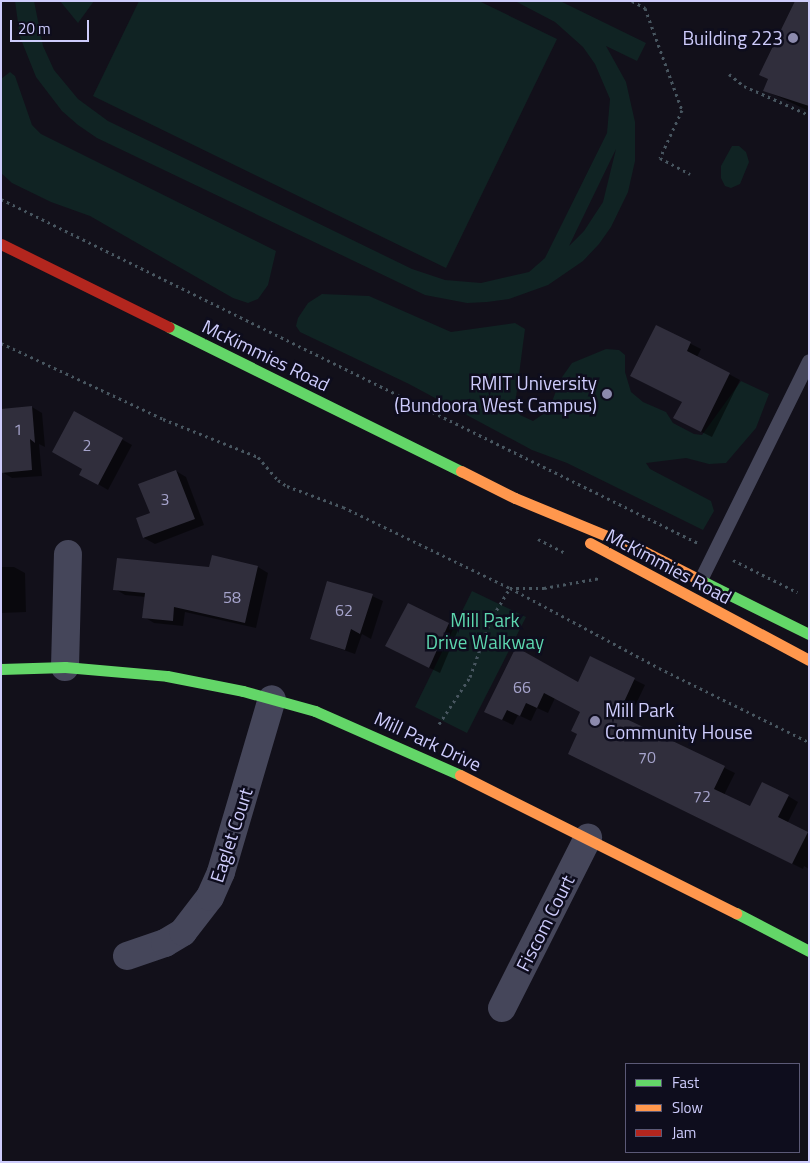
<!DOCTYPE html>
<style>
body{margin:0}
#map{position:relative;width:810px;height:1163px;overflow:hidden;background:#12101a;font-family:"Titillium Web",sans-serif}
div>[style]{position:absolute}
.green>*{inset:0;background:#102323}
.shadow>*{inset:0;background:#0007}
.building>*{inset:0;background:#302e3c}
.path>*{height:3px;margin-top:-1.5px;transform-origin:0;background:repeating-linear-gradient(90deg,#485660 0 2.5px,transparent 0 6.5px)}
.lane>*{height:14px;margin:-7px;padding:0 7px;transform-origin:7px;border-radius:7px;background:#45465a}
.street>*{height:28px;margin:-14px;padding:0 14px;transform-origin:14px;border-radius:14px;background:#45465a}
.fast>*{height:11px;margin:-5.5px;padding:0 5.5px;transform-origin:5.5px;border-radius:5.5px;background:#63d668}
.slow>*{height:11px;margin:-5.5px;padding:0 5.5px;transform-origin:5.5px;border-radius:5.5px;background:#ff974d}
.jam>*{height:11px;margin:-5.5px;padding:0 5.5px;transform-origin:5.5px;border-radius:5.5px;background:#b3261e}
.dots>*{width:14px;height:14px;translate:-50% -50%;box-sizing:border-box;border:2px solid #0e0d1d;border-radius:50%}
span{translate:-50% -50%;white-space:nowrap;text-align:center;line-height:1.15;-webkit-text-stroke:5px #0e0d1d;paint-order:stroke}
.number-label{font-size:16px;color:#a6a4cc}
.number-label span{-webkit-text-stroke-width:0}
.poi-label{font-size:19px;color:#ceccfc}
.right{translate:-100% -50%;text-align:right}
.left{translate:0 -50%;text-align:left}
.street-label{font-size:19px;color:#ceccfc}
.park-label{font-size:19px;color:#5dd7af}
.frame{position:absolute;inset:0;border:2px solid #ceccfc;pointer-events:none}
.legend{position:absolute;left:625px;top:1063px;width:175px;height:90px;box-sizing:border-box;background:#0e0d1d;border:1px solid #5b5976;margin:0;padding:6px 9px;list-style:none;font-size:15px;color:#ceccfc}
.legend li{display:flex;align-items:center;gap:10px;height:25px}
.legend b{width:25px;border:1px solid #5b5976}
.scale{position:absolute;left:10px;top:20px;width:79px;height:22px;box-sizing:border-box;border:2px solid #ceccfc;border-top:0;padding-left:6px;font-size:15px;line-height:18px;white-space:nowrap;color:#ceccfc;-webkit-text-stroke:4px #0e0d1d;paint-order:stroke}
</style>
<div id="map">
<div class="green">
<i style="clip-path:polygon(evenodd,15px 1px,34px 1px,43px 46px,54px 70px,78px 99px,108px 121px,412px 269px,445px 280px,481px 283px,529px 272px,545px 258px,607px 133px,610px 99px,595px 64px,583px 47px,555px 22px,515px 1px,560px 1px,646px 43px,637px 61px,606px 46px,626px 82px,635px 122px,635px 161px,628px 192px,611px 227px,599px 244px,583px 261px,548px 285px,509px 299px,487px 302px,467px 303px,425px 295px,97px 138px,78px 125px,62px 111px,36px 77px,20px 37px,15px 1px,616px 149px,603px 202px,584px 231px,569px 246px,616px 149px)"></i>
<i style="clip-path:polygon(60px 1px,94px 1px,78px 23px)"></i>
<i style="clip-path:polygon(139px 1px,479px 1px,557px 39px,446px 268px,93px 96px)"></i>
<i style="clip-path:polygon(10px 72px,15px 76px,32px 125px,41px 134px,276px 251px,268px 285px,258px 299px,248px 303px,233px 298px,90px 216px,51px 202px,12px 183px,1px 173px,1px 79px)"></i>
<i style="clip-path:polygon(732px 146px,739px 146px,746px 152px,749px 162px,740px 184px,731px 188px,725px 186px,721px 178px,721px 166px)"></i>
<i style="clip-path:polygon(322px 294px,369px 296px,451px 332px,515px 323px,525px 329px,515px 405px,520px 415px,533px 421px,549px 410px,560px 380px,572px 363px,606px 349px,619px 350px,625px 355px,625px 372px,631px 392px,643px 402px,666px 412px,673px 423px,694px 434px,702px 435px,741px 381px,769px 394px,756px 428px,726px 463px,709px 464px,686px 458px,646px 463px,650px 469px,711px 501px,714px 511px,703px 530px,567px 463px,532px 450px,409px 384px,300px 332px,296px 326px,298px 318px,308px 303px)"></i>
<i style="clip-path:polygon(472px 591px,526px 617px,467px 733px,415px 707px)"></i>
</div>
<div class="shadow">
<i style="clip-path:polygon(809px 1px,809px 111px,764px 90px)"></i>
<i style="clip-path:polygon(657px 327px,701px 349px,697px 357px,740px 380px,712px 437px,685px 424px,683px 402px)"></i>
<i style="clip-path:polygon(32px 407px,42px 413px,45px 447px,39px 444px,42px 476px,12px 478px,2px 472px)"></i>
<i style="clip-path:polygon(75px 413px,132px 445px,108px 490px,81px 474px,84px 468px)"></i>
<i style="clip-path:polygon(176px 471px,186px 477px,204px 525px,155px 544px,144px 538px,137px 519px,151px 514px)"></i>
<i style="clip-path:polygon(1px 538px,2px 567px,14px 567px,25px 573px,26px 612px,1px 613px)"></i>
<i style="clip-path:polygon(258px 567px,268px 573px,256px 628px,185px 612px,183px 626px,154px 623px,144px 617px,146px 597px,125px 595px,115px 589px,210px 569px)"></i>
<i style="clip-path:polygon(372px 596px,383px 601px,371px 639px,362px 634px,355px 654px,312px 639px)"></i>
<i style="clip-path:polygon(448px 624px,458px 630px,440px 673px,397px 652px)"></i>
<i style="clip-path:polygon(516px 649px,578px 683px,590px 658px,645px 685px,628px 721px,735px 773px,724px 795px,751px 808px,788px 796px,798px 802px,787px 824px,809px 834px,809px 869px,804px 866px,803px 869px,579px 759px,582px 712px,555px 698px,548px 713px,537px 708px,531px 721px,518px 715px,513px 725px,496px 717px)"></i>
</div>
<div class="building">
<i style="clip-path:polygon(795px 1px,809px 1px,809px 106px,763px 91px,768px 79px,759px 75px)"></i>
<i style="clip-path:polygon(656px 325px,691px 342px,687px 351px,730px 373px,701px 432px,673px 418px,682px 402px,630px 376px)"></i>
<i style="clip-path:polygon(32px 406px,35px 443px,30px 439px,32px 470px,1px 473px,1px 409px)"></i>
<i style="clip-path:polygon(74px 411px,123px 438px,98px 485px,79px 475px,82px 469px,52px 452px)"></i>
<i style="clip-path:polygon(176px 470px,195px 519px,143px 538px,136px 518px,150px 513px,138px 484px)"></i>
<i style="clip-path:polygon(212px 555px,258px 566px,245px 623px,174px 607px,173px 621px,142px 618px,145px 593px,113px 590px,117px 558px,209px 567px)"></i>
<i style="clip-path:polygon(327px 581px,373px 594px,360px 634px,351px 629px,345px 650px,310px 639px)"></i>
<i style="clip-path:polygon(408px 603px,449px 623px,429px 668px,385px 646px)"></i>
<i style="clip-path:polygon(516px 647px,578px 682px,590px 656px,635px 678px,618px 715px,725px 766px,714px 789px,750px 806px,762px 782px,789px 795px,778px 817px,808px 832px,792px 864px,568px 754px,577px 734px,571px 731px,580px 712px,544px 693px,537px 708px,526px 703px,520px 716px,507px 710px,502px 720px,484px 712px)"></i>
</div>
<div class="path">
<i style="left:632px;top:1px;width:15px;rotate:28deg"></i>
<i style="left:645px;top:8px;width:109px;rotate:70.1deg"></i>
<i style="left:682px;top:110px;width:53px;rotate:114.6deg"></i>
<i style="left:660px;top:158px;width:34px;rotate:28deg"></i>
<i style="left:729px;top:74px;width:19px;rotate:39deg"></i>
<i style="left:744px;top:86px;width:71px;rotate:24deg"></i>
<i style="left:1px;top:199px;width:777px;rotate:26.27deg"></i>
<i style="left:1px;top:343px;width:179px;rotate:25.1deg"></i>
<i style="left:163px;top:419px;width:102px;rotate:21.8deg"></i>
<i style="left:258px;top:457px;width:30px;rotate:49deg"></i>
<i style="left:278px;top:480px;width:11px;rotate:34deg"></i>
<i style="left:287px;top:486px;width:60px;rotate:20.6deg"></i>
<i style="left:343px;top:507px;width:186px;rotate:25.9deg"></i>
<i style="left:510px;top:588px;width:169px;rotate:28.2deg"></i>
<i style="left:659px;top:668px;width:167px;rotate:26.3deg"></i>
<i style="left:538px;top:539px;width:31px;rotate:27deg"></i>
<i style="left:733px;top:560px;width:72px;rotate:26.6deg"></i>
<i style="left:439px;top:724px;width:56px;rotate:-56.6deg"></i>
<i style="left:470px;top:677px;width:59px;rotate:-70.3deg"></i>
<i style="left:490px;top:621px;width:39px;rotate:-59deg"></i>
<i style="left:510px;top:588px;width:34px"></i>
<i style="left:544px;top:588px;width:57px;rotate:-10.1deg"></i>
</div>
<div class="lane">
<i style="left:701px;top:580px;width:244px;rotate:-63.7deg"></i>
</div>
<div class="street">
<i style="left:65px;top:667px;width:113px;rotate:-88.5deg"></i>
<i style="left:127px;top:956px;width:40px;rotate:-18.9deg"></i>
<i style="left:165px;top:943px;width:21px;rotate:-31deg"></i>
<i style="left:183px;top:932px;width:44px;rotate:-52.4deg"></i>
<i style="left:210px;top:897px;width:27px;rotate:-66deg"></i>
<i style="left:221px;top:872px;width:180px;rotate:-73.6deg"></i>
<i style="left:502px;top:1008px;width:191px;rotate:-63.2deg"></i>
</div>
<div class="fast">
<i style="left:169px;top:327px;width:326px;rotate:26.3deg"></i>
<i style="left:702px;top:581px;width:119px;rotate:26.4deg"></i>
<i style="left:1px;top:669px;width:64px;rotate:-1.8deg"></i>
<i style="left:65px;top:667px;width:102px;rotate:5deg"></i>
<i style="left:167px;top:676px;width:77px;rotate:11.2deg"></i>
<i style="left:243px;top:691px;width:75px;rotate:15.5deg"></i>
<i style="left:315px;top:711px;width:158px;rotate:23.8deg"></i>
<i style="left:736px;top:913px;width:82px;rotate:27.5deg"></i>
</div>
<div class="slow">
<i style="left:461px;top:471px;width:60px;rotate:26.6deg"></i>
<i style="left:515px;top:498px;width:139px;rotate:22.5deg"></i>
<i style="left:643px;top:551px;width:66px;rotate:27deg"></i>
<i style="left:590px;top:543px;width:248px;rotate:28.1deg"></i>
<i style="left:460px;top:775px;width:309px;rotate:26.6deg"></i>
</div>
<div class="jam">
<i style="left:1px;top:244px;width:187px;rotate:26.3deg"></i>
</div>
<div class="dots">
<i style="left:793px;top:38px;background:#8c8aad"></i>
<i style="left:607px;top:394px;background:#8c8aad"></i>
<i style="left:595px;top:721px;background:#8c8aad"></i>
</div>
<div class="number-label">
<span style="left:18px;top:429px">1</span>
<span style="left:87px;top:445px">2</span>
<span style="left:165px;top:499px">3</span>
<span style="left:232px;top:597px">58</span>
<span style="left:344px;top:610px">62</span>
<span style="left:522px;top:687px">66</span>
<span style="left:647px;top:757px">70</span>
<span style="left:702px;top:796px">72</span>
</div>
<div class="poi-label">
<span class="right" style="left:783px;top:38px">Building 223</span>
<span class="right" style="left:597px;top:394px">RMIT University<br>(Bundoora West Campus)</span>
<span class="left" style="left:605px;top:721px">Mill Park<br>Community House</span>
</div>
<div class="street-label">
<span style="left:266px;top:355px;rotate:26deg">McKimmies Road</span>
<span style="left:669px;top:566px;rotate:28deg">McKimmies Road</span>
<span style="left:428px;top:741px;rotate:25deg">Mill Park Drive</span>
<span style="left:231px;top:835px;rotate:-72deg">Eaglet Court</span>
<span style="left:545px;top:923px;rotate:-63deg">Fiscom Court</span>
</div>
<div class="park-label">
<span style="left:485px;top:631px">Mill Park<br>Drive Walkway</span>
</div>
<div class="frame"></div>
<ul class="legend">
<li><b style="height:6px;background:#63d668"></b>Fast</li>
<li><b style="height:6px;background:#ff974d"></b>Slow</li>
<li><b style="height:6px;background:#b3261e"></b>Jam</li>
</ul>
<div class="scale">20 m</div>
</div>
